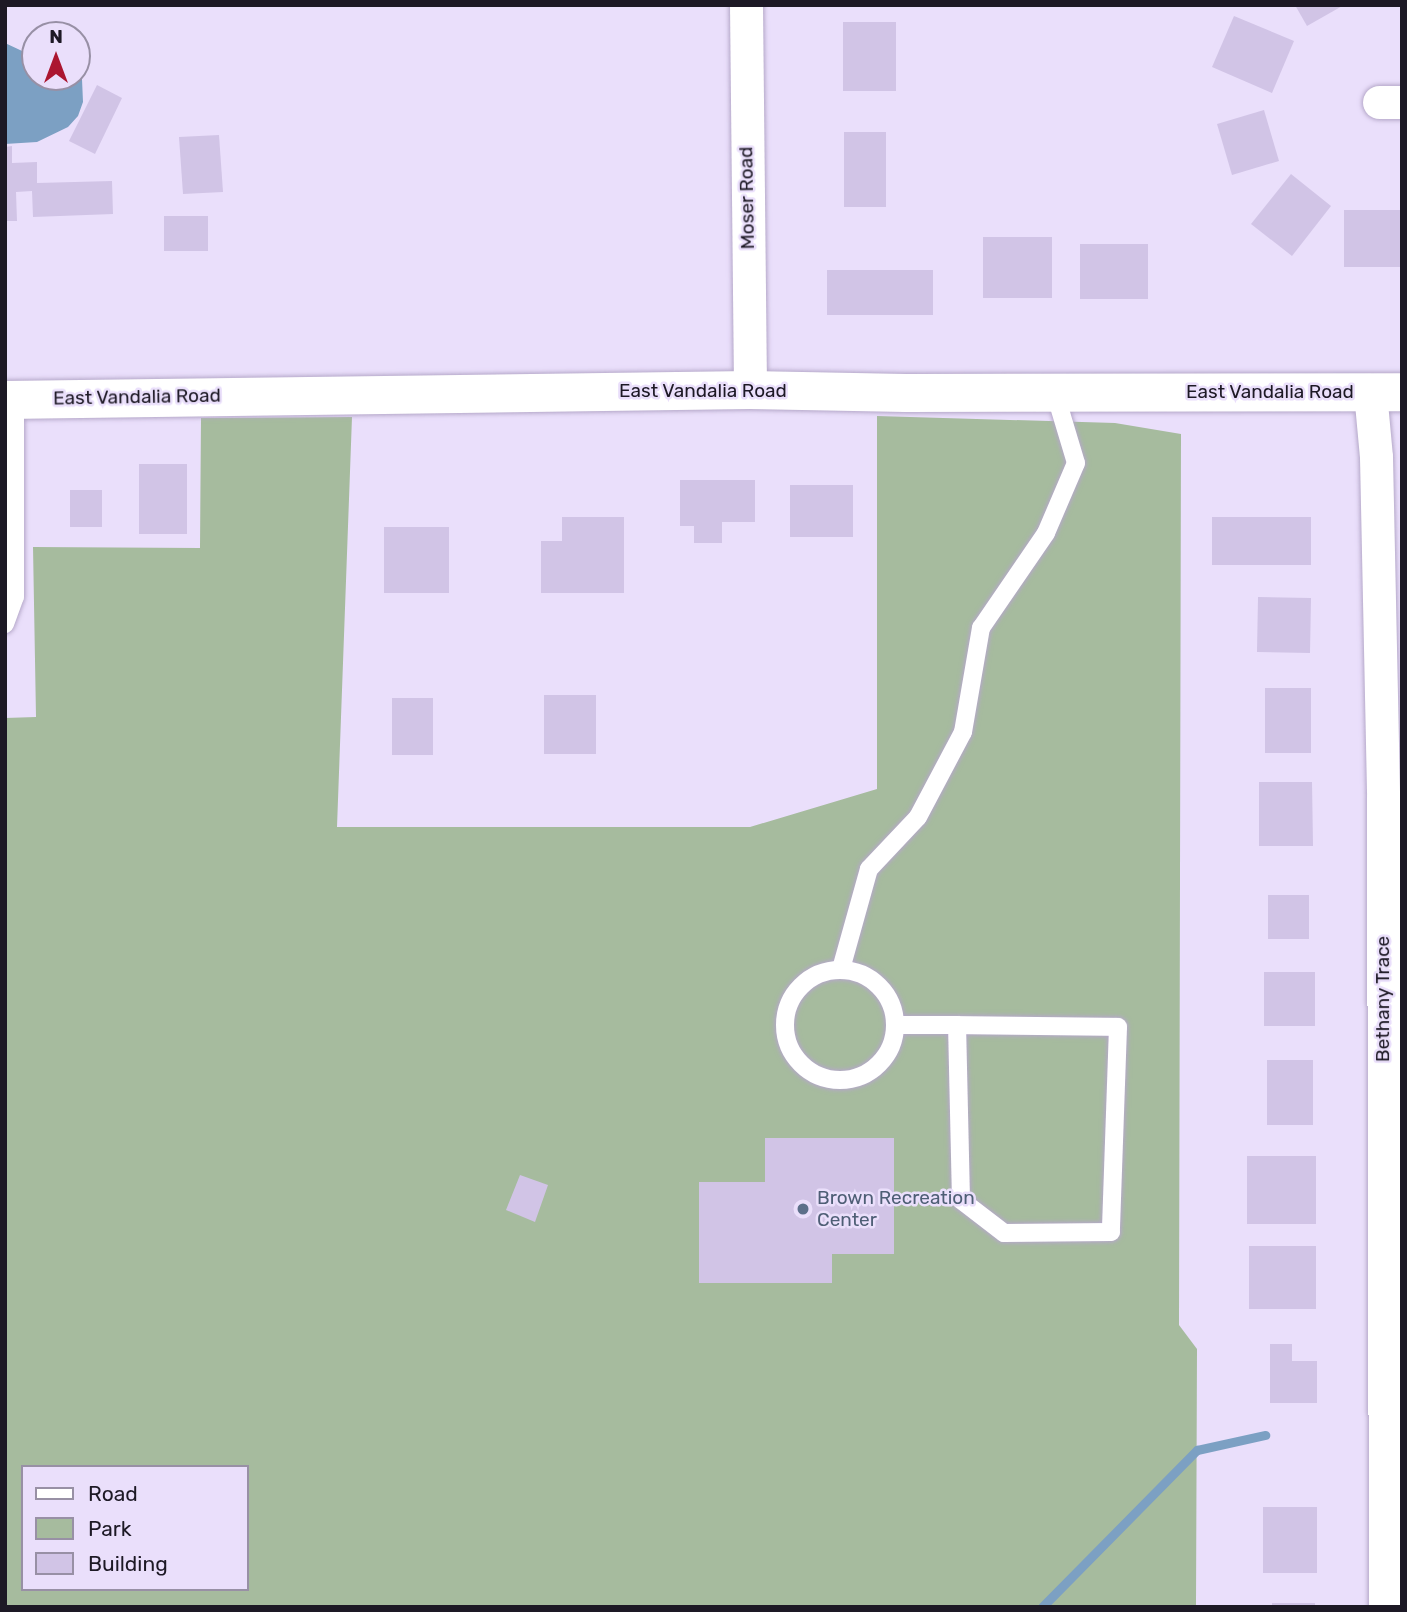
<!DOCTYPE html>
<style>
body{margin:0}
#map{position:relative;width:1407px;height:1612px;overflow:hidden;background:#eadffb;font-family:Rubik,sans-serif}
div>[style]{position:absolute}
.green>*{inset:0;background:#a6bb9e}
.water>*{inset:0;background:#7ca0c3}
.stream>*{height:9px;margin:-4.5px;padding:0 4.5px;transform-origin:4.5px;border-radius:4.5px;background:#7ca0c3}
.building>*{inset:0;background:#d1c4e6}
.roads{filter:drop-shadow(0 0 2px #b5a8c9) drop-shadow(0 0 2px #b5a8c9)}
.lane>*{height:18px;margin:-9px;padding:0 9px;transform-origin:9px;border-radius:9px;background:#fff}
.lane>.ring{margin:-9px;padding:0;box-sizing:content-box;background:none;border:18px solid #fff;border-radius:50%}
.street>*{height:33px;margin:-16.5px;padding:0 16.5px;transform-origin:16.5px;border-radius:16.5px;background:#fff}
.secondary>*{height:38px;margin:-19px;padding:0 19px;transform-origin:19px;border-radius:19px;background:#fff}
.dots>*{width:19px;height:19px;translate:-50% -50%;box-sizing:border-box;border:4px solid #eadffb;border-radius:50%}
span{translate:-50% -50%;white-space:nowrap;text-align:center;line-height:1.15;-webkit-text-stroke:5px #eadffb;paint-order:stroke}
.street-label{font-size:19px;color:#1d1925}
.service-label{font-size:19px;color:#4e5e75}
.left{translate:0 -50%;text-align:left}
.frame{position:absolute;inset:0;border:7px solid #1d1925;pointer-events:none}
.legend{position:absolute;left:21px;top:1465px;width:228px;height:126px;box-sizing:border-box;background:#eadffb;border:2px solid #9890a5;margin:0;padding:9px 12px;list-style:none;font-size:21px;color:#1d1925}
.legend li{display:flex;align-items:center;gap:14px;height:35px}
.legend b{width:35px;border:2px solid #9890a5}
.north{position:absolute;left:21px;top:21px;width:70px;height:70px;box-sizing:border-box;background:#eadffb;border:2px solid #9890a5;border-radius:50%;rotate:0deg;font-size:19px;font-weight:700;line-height:28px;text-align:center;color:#1d1925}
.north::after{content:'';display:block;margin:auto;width:24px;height:32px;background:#ab1630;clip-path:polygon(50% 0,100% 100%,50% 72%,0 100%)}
</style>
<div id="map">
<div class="green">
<i style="clip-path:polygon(evenodd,877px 416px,1115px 423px,1181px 434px,1179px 1325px,1197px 1349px,1196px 1607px,5px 1607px,5px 718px,36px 717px,33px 547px,200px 548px,201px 418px,352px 417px,337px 827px,750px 827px,877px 789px,877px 416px,23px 1467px,247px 1467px,247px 1589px,23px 1589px,23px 1467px)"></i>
</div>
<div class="water">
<i style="clip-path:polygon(5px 43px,35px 57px,35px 77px,82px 79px,83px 102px,78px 116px,68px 127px,37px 142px,5px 144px)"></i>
</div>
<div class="stream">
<i style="left:1042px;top:1607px;width:221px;rotate:-45.4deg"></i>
<i style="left:1197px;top:1450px;width:70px;rotate:-12.4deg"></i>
</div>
<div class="building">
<i style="clip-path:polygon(1295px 5px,1344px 5px,1307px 26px)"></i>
<i style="clip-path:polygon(1234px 16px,1294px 41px,1272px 93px,1212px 67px)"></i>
<i style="clip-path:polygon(843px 22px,896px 22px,896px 91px,843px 91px)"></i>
<i style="clip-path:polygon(97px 85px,122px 98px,95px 154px,69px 141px)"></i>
<i style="clip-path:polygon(1264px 110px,1279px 161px,1232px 175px,1217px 124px)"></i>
<i style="clip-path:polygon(844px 132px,886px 132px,886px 207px,844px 207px)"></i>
<i style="clip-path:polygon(219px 135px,223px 192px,183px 194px,179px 137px)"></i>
<i style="clip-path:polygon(12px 146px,12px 163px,37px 162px,37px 183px,112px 181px,113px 214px,33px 217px,32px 191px,16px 192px,17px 221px,5px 221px,5px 147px)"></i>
<i style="clip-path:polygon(1291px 174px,1331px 206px,1292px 256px,1251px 224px)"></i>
<i style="clip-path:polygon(1344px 210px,1400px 210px,1400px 267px,1344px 267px)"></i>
<i style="clip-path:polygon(164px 216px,208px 216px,208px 251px,164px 251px)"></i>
<i style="clip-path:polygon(983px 237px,1052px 237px,1052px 298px,983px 298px)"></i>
<i style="clip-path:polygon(1080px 244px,1148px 244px,1148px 299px,1080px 299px)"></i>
<i style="clip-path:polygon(827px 270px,933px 270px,933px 315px,827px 315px)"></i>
<i style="clip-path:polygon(139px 464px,187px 464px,187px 534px,139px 534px)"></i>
<i style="clip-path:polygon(680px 480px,755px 480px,755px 522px,722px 522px,722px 543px,694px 543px,694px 526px,680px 526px)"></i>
<i style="clip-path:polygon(790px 485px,853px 485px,853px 537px,790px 537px)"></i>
<i style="clip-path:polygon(70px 490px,102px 490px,102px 527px,70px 527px)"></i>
<i style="clip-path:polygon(562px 517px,624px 517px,624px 593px,541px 593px,541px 541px,562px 541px)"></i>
<i style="clip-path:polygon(1212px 517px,1311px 517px,1311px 565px,1212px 565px)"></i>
<i style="clip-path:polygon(384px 527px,449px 527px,449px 593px,384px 593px)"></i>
<i style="clip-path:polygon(1258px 597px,1311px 598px,1310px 653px,1257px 652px)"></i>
<i style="clip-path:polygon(1265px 688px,1311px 688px,1311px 753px,1265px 753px)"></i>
<i style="clip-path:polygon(544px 695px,596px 695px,596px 754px,544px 754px)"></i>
<i style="clip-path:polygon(392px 698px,433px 698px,433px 755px,392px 755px)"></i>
<i style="clip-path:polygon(1259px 782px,1312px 782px,1313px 846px,1259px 846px)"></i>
<i style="clip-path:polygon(1268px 895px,1309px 895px,1309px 939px,1268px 939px)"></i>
<i style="clip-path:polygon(1264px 972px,1315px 972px,1315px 1026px,1264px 1026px)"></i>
<i style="clip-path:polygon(1267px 1060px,1313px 1060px,1313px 1125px,1267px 1125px)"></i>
<i style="clip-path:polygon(765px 1138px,894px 1138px,894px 1254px,832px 1254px,832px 1283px,699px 1283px,699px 1182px,765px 1182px)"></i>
<i style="clip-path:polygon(1247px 1156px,1316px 1156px,1316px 1224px,1247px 1224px)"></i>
<i style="clip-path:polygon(520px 1175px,548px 1185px,535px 1222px,506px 1210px)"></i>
<i style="clip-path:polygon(1249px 1246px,1316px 1246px,1316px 1309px,1249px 1309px)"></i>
<i style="clip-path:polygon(1270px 1344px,1292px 1344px,1292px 1361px,1317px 1361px,1317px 1403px,1270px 1403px)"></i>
<i style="clip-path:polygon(1263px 1507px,1317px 1507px,1317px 1573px,1263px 1573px)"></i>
<i style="clip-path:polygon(1272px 1603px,1315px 1603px,1315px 1607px,1272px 1607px)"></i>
</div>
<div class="roads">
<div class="lane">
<i style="left:5px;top:624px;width:29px;rotate:-70deg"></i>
<i style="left:15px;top:597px;width:198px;rotate:-90deg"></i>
<i style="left:841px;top:969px;width:104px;rotate:-74.4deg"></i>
<i style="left:869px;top:869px;width:71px;rotate:-46.7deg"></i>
<i style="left:918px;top:817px;width:96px;rotate:-62.1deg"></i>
<i style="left:963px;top:732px;width:106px;rotate:-80.2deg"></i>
<i style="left:981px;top:628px;width:115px;rotate:-55.6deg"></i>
<i style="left:1046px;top:533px;width:76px;rotate:-66.8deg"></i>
<i style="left:1076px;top:463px;width:73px;rotate:-106.7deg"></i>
<i class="ring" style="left:785px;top:970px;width:92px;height:92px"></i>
<i style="left:896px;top:1025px;width:61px"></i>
<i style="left:957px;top:1025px;width:161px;rotate:0.7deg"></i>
<i style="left:1118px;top:1027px;width:205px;rotate:92deg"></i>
<i style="left:1111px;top:1232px;width:107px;rotate:179.5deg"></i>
<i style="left:1004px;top:1233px;width:54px;rotate:-142.5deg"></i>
<i style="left:961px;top:1200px;width:175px;rotate:-91.3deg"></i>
</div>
<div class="street">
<i style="left:746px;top:5px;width:385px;rotate:89.4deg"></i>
<i style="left:1379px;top:102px;width:23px"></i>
<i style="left:1370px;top:392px;width:65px;rotate:84.7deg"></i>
<i style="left:1376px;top:457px;width:341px;rotate:88.8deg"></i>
<i style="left:1383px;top:798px;width:809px;rotate:89.86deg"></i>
</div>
<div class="secondary">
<i style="left:5px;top:400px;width:745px;rotate:-0.77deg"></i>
<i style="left:750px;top:390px;width:156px;rotate:1.1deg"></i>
<i style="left:906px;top:393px;width:496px;rotate:-0.1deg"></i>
</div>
</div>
<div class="dots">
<i style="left:803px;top:1209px;background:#5c6f8a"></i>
</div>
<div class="street-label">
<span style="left:747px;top:198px;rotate:-91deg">Moser Road</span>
<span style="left:703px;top:391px">East Vandalia Road</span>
<span style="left:1270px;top:392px">East Vandalia Road</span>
<span style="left:137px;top:397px;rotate:-1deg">East Vandalia Road</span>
<span style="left:1383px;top:999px;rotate:-90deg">Bethany Trace</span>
</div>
<div class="service-label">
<span class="left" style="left:817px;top:1209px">Brown Recreation<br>Center</span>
</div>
<div class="frame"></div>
<ul class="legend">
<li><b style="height:9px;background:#fff"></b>Road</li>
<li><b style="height:19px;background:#a6bb9e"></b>Park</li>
<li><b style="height:19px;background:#d1c4e6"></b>Building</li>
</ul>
<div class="north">N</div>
</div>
